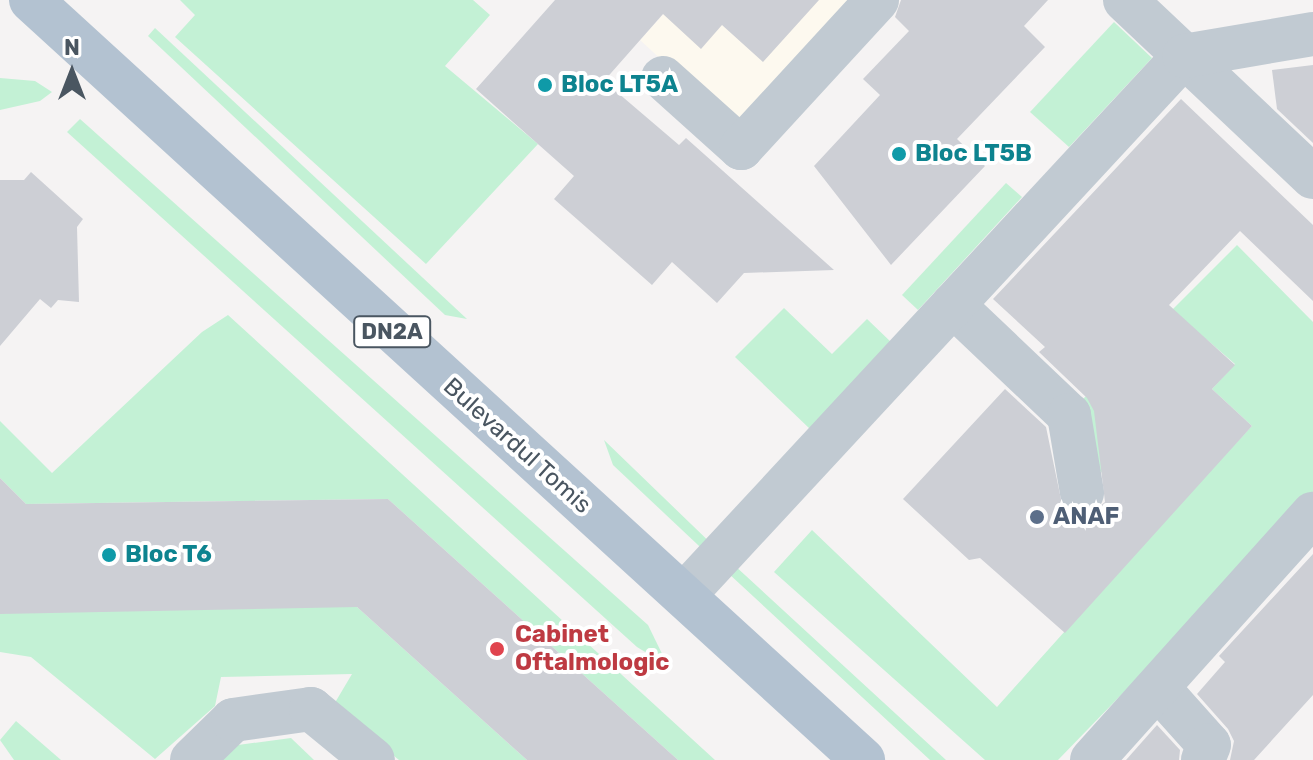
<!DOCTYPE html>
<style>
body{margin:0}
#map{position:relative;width:1313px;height:760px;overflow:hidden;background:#f5f3f3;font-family:Rubik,sans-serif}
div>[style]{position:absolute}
.commercial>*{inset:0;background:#fdf9ef}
.green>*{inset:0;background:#c3f1d5}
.building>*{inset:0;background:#cdcfd5}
.minor>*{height:44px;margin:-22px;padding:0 22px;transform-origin:22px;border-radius:22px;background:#c1cad2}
.major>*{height:44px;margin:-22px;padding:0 22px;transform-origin:22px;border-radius:22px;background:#b3c2d1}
.dots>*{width:22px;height:22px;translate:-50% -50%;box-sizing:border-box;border:4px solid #fff;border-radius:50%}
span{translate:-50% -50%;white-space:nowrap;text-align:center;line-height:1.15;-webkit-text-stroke:8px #fff;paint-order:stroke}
.shield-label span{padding:2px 6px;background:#fff;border:2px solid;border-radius:6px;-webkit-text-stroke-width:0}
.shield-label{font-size:22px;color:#4a5661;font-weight:700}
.culture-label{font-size:24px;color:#0d838f;font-weight:700}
.left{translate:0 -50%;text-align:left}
.street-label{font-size:24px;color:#4a5661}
.service-label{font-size:24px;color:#4e5e75;font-weight:700}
.health-label{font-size:24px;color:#be3a42;font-weight:700}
.north{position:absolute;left:32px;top:32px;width:80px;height:80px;-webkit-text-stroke:6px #fff;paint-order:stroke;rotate:0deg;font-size:22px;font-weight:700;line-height:32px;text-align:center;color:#4a5661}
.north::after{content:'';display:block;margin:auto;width:28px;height:36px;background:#4a5661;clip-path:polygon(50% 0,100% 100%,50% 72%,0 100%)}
</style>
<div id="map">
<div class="commercial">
<i style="clip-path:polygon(663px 0,863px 0,742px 134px,640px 40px,670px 7px)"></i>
</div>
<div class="green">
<i style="clip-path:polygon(180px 0,473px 0,490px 15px,445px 66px,538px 144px,426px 264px,175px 37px,195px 15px)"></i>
<i style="clip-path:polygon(1114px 22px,1152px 58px,1069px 147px,1030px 112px)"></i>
<i style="clip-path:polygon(155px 28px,467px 319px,445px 315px,148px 36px)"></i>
<i style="clip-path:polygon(0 78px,35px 81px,52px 92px,40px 101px,0 110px)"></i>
<i style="clip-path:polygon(80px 119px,648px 625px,668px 666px,637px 647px,67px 132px)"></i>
<i style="clip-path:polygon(1006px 183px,1022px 197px,918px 310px,902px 295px)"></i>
<i style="clip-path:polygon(evenodd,1237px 245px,1313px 322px,1313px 497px,1058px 760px,985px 760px,774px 572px,812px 530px,997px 707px,1160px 525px,1090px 462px,1075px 407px,1237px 245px,1206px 339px,1235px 364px,1212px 389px,1252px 426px,1188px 494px,1184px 362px,1206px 339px)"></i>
<i style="clip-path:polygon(784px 308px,832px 354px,867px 319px,892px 343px,810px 429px,735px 357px)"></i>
<i style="clip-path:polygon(228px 315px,715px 760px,678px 760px,388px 499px,26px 504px,0 478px,0 421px,52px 473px,202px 332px)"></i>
<i style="clip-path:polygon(604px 440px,721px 553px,946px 760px,930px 760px,715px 561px,613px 465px)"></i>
<i style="clip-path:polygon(0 606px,357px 607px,527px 760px,399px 760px,333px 706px,352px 674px,221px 677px,215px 706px,155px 759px,31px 657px,0 652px)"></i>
<i style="clip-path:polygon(16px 721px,61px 760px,14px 760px,0 740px)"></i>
<i style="clip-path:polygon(291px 738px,314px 760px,222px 760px,238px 745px)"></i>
</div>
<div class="building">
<i style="clip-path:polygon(555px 0,819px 0,763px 62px,722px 25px,701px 49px,663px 14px,604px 81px,679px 145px,686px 138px,834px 270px,744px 273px,717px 303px,672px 262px,652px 285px,554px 199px,574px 176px,476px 89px)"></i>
<i style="clip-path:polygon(901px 0,1048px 0,1024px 26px,1045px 47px,957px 139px,985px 166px,891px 265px,814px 166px,880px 95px,863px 79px,909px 31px,895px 17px)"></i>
<i style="clip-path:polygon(1313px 65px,1313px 143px,1277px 109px,1272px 70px)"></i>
<i style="clip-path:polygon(1181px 99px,1313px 225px,1313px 301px,1240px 231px,1169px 305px,1235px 365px,1212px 389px,1252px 426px,1065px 633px,980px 558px,969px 560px,903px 499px,1005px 389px,1046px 427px,1063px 509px,1087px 517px,1105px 502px,1094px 411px,1087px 398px,1039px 352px,1045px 347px,993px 299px)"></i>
<i style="clip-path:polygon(31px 172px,83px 219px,77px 227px,79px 302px,58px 300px,51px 308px,40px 299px,0 346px,0 180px,24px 180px)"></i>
<i style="clip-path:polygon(0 478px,26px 504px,388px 499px,678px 760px,527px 760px,357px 607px,0 614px)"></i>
<i style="clip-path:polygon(1313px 554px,1313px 695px,1254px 760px,1230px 760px,1234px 741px,1228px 729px,1197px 694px,1225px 662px,1219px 656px)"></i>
<i style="clip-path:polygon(1157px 725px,1180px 750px,1179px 760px,1126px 760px)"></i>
</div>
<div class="minor">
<i style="left:1125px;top:0;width:258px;rotate:43.3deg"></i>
<i style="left:663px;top:78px;width:105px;rotate:41.9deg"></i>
<i style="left:741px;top:148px;width:201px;rotate:-47.4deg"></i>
<i style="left:953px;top:305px;width:160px;rotate:43.5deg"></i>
<i style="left:1069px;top:415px;width:79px;rotate:80.5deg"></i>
<i style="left:684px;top:595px;width:735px;rotate:-47.15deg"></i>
<i style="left:1184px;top:56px;width:131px;rotate:-9.7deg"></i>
<i style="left:1158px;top:688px;width:76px;rotate:48.2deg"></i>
<i style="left:1209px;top:745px;width:16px;rotate:112deg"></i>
<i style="left:192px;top:760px;width:57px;rotate:-44.3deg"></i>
<i style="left:233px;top:720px;width:79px;rotate:-8deg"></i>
<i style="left:311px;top:709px;width:80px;rotate:39.4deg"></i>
<i style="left:1092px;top:760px;width:331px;rotate:-48.1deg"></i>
</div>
<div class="major">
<i style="left:31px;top:0;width:1127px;rotate:42.41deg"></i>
</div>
<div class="dots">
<i style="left:545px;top:85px;background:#0f9aa8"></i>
<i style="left:899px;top:154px;background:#0f9aa8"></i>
<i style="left:1037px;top:517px;background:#5c6f8a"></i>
<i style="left:109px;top:555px;background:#0f9aa8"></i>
<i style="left:497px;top:649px;background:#e0444e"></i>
</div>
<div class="shield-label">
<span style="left:392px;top:332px">DN2A</span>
</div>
<div class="culture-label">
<span class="left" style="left:561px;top:85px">Bloc LT5A</span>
<span class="left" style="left:915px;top:154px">Bloc LT5B</span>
<span class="left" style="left:125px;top:555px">Bloc T6</span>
</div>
<div class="street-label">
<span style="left:517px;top:446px;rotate:42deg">Bulevardul Tomis</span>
</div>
<div class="service-label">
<span class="left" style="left:1053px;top:517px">ANAF</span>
</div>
<div class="health-label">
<span class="left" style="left:515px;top:649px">Cabinet<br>Oftalmologic</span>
</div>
<div class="north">N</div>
</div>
